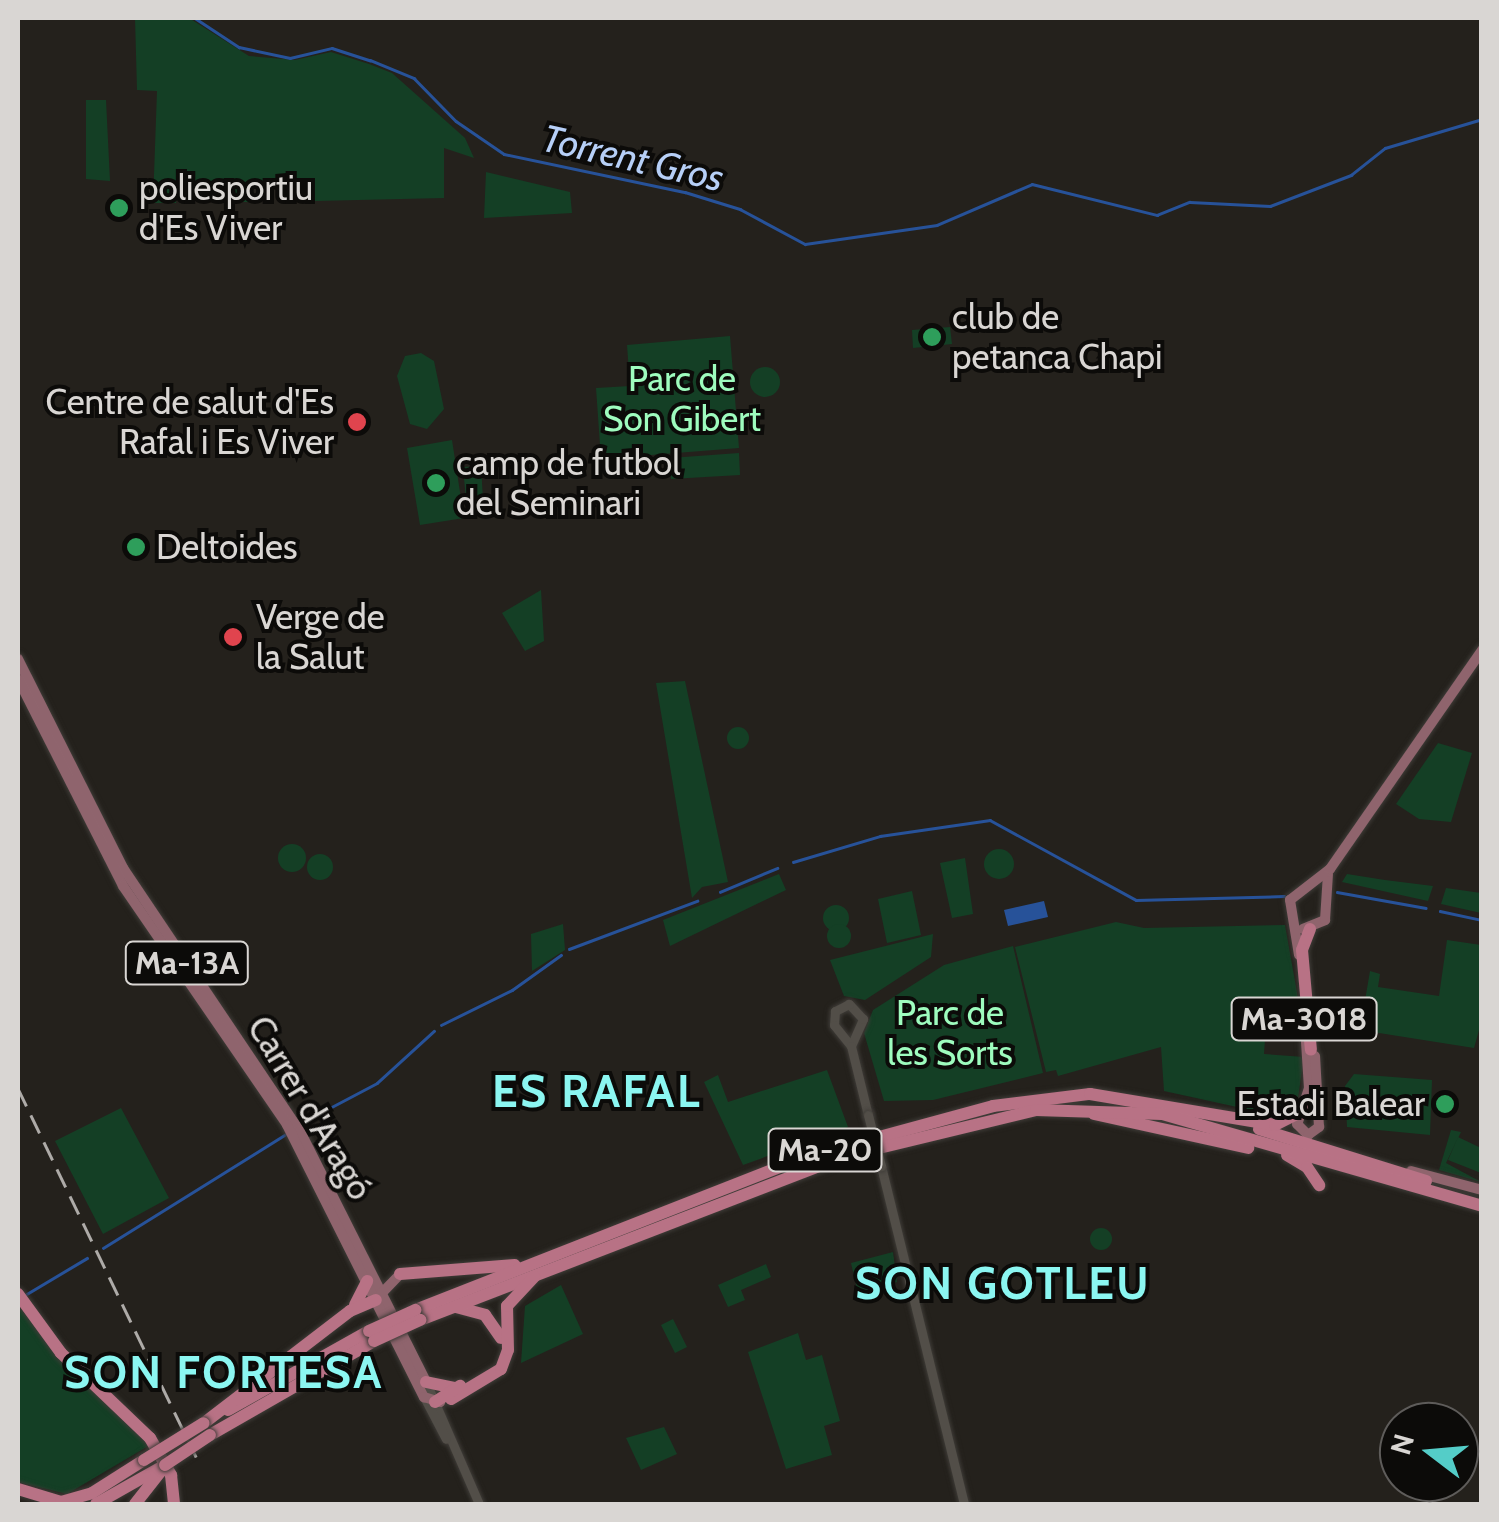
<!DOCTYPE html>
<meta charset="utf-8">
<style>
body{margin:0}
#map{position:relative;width:1499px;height:1522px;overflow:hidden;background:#24211c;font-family:Cabin,sans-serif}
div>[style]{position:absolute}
.green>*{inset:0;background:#143f25}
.round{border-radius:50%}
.water>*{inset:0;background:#275299}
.stream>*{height:2.5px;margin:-1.25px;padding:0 1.25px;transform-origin:1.25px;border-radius:1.25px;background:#275299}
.roads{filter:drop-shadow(0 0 2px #3f3c38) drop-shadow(0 0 2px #3f3c38)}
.secondary>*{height:9px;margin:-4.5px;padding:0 4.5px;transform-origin:4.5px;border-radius:4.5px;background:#524e48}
.primary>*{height:10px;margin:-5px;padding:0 5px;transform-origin:5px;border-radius:5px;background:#8f646d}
.highway>*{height:12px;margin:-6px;padding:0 6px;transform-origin:6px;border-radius:6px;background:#b87285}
.rail>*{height:2.5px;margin-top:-1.25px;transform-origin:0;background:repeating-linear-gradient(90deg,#aeaba8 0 20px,transparent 0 30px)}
.bridges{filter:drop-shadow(0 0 2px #3f3c38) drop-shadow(0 0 2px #3f3c38)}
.secondary-bridge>*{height:9px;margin:-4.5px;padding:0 4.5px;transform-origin:4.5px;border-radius:4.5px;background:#524e48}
.highway-bridge>*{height:12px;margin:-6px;padding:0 6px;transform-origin:6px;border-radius:6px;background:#b87285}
.dots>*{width:28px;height:28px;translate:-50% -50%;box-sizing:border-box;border:5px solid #0c0b09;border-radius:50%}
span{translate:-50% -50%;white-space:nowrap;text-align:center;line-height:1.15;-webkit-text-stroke:8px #0c0b09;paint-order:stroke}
.shield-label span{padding:2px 8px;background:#0c0b09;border:2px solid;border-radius:8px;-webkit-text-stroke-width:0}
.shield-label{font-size:32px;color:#d9d6d3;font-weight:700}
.poi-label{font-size:35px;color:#d9d6d3}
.left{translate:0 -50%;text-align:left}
.right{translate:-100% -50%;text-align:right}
.park-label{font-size:35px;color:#9efcbe}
.street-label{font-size:35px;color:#d9d6d3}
.water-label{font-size:38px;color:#b6cff7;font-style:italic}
.district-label{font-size:45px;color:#8bf6f1;font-weight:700;letter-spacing:2.5px}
.frame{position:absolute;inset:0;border:20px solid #d9d6d3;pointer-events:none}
.north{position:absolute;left:1379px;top:1402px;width:100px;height:100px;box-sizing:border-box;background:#0c0b09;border:2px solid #5e5c5a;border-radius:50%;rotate:286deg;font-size:28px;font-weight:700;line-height:40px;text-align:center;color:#d9d6d3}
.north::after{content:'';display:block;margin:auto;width:35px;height:45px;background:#54cdc8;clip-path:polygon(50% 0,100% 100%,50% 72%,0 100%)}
</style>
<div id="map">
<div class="green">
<i style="clip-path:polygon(135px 18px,189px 18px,249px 56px,295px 60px,331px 52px,369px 64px,392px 73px,465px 138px,474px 158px,444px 148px,444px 198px,315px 201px,311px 187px,252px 188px,251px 202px,220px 202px,218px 188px,177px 190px,176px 203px,153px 203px,157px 91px,137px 90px)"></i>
<i style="clip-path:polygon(86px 100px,106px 100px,110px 181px,86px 179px)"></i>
<i style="clip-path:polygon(486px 172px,570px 192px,572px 213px,484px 218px)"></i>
<i style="clip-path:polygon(950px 327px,952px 344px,913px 348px,912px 330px)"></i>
<i style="clip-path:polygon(730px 336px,739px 448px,601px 459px,596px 388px,630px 386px,627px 345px)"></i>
<i style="clip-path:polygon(421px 353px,434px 361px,444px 409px,427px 429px,410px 424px,397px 376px,405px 356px)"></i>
<i class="round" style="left:750px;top:367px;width:30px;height:30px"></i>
<i style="clip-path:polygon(452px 440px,464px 518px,420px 525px,407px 448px)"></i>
<i style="clip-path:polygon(739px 453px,740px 475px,671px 479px,670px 458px)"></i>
<i style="clip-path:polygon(481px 466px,483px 499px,466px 500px,463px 467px)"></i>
<i style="clip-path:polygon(541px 590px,544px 641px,525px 651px,502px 613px)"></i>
<i style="clip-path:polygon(685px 681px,728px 882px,702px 887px,692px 898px,656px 683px)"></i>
<i class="round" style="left:727px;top:727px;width:22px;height:22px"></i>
<i style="clip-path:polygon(1438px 743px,1472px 753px,1451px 822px,1419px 819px,1396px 804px)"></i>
<i class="round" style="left:278px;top:844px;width:28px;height:28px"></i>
<i class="round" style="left:984px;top:849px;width:30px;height:30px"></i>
<i class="round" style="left:307px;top:854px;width:26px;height:26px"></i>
<i style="clip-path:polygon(965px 858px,973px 914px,952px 918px,940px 863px)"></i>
<i style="clip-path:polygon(779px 874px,786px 890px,670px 946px,663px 920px)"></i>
<i style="clip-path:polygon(1347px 874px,1385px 880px,1433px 886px,1428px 901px,1342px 882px)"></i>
<i style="clip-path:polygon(1446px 888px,1481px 893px,1481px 913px,1441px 904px)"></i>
<i style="clip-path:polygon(912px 891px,921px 935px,887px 943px,878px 899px)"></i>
<i class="round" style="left:823px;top:905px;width:26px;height:26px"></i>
<i style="clip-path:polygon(1116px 922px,1144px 928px,1285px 925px,1298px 998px,1267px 1009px,1264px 1054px,1304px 1057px,1298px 1098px,1269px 1114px,1164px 1091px,1161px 1047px,1058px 1076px,1056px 1070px,1046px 1072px,1015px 947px)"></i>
<i class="round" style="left:827px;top:924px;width:24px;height:24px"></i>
<i style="clip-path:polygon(563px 924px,565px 950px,532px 971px,531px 934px)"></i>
<i style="clip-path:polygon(933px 934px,931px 957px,865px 1000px,844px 996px,830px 960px)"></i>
<i style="clip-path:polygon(1447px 940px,1481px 945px,1481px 1023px,1474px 1048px,1360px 1030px,1370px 971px,1380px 974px,1378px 987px,1439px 996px)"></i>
<i style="clip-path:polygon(1013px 946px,1043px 1073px,933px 1100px,884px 1101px,864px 1033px,873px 1010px,944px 965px)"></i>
<i style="clip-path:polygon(827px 1070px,848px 1127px,743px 1165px,704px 1082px,718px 1075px,728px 1102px)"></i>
<i style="clip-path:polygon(1354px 1074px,1432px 1080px,1430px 1135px,1347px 1127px,1345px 1086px)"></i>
<i style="clip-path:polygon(121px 1108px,169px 1198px,103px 1234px,55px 1141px)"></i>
<i style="clip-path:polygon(1451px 1130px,1461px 1132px,1446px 1163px,1481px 1182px,1439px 1170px)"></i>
<i style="clip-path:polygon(1458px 1137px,1481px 1148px,1481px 1173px,1448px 1160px)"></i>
<i class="round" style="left:1090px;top:1228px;width:22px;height:22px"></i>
<i style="clip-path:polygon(893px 1252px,897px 1282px,858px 1293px,851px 1263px)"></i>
<i style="clip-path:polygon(766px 1264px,771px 1277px,741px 1290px,745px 1300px,728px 1307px,718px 1285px)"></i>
<i style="clip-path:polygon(561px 1285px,583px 1334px,521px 1363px,525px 1306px)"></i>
<i style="clip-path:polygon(20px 1306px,50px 1348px,150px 1445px,67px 1494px,18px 1482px)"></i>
<i style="clip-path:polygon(673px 1319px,687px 1347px,675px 1353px,661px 1325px)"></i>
<i style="clip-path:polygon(798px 1333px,806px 1360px,822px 1355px,840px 1421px,824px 1426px,832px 1455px,786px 1469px,748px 1352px)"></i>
<i style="clip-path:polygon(664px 1427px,677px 1454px,641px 1470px,626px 1438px)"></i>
</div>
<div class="water">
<i style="clip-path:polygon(1044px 901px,1048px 917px,1008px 926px,1004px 910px)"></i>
</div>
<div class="stream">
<i style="left:195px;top:18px;width:53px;rotate:33.4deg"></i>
<i style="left:239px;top:47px;width:52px;rotate:12.2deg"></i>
<i style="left:290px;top:58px;width:43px;rotate:-13.4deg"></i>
<i style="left:332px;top:48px;width:40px;rotate:18deg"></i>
<i style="left:370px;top:60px;width:48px;rotate:22.2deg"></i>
<i style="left:414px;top:78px;width:60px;rotate:45.7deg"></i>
<i style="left:456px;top:121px;width:58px;rotate:34.5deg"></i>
<i style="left:504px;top:154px;width:185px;rotate:11.9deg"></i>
<i style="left:685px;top:192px;width:58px;rotate:17.2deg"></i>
<i style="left:740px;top:209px;width:74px;rotate:28.3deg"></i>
<i style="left:805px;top:244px;width:133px;rotate:-8.2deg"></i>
<i style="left:937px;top:225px;width:103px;rotate:-23.3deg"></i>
<i style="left:1032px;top:184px;width:129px;rotate:13.9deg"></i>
<i style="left:1157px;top:215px;width:35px;rotate:-22deg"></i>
<i style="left:1190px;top:202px;width:80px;rotate:2.9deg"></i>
<i style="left:1270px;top:206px;width:87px;rotate:-20.9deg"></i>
<i style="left:1351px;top:175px;width:43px;rotate:-38.5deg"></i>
<i style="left:1385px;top:148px;width:101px;rotate:-16.6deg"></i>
<i style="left:793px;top:862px;width:91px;rotate:-16.6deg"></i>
<i style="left:880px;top:836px;width:111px;rotate:-8.3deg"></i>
<i style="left:990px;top:820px;width:166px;rotate:28.7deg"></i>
<i style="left:1136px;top:900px;width:148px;rotate:-1.5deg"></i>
<i style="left:720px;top:892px;width:62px;rotate:-22.8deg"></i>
<i style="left:1337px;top:892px;width:90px;rotate:10.2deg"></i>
<i style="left:1440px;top:911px;width:43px;rotate:12.1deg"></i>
<i style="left:569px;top:949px;width:137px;rotate:-20.6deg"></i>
<i style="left:441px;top:1025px;width:79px;rotate:-26.2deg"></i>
<i style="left:512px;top:990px;width:60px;rotate:-35.5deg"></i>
<i style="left:305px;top:1121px;width:81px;rotate:-27.8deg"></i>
<i style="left:377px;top:1083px;width:77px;rotate:-42.4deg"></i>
<i style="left:103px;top:1248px;width:216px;rotate:-31.9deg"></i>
<i style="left:25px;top:1295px;width:72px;rotate:-30.8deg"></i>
</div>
<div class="roads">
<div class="secondary">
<i style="left:851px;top:1046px;width:30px;rotate:-66deg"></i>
<i style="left:863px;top:1019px;width:21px;rotate:-133deg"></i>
<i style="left:849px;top:1004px;width:16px;rotate:153deg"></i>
<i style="left:835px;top:1011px;width:14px;rotate:94deg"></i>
<i style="left:834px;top:1025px;width:27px;rotate:51deg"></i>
<i style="left:851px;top:1046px;width:71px;rotate:76.2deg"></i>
<i style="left:881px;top:1166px;width:348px;rotate:76.2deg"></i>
<i style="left:426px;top:1382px;width:133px;rotate:66.5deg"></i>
<i style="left:424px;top:1397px;width:47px;rotate:62.4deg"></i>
</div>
<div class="primary">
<i style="left:18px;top:659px;width:234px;rotate:63.3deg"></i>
<i style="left:123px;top:868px;width:317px;rotate:56.1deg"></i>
<i style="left:300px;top:1131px;width:281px;rotate:63.3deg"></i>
<i style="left:18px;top:679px;width:232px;rotate:63.1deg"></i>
<i style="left:123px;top:886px;width:290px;rotate:55.5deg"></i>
<i style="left:287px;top:1125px;width:305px;rotate:63.3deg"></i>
<i style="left:424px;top:1397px;width:17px;rotate:17deg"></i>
<i style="left:1303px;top:929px;width:24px;rotate:-22deg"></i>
<i style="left:1325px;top:920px;width:46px;rotate:-86.3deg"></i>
<i style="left:1299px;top:955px;width:56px;rotate:-99.3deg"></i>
<i style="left:1290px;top:900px;width:51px;rotate:-37.8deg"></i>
<i style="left:1330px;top:869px;width:267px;rotate:-55.2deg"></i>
<i style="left:1306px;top:1042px;width:46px;rotate:86.3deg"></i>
<i style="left:1309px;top:1088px;width:38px;rotate:108deg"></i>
<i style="left:1297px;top:1124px;width:16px;rotate:45deg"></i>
<i style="left:1308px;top:1135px;width:14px;rotate:-36deg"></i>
<i style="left:1319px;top:1127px;width:71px;rotate:-93.2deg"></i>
<i style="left:1411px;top:1171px;width:73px;rotate:15deg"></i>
<i style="left:380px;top:1295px;width:29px;rotate:-46deg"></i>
</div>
<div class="highway">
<i style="left:1310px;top:929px;width:22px;rotate:111deg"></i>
<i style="left:1302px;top:950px;width:100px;rotate:84.9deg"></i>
<i style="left:1094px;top:1114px;width:158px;rotate:12.4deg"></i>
<i style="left:1259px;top:1129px;width:175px;rotate:17.3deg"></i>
<i style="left:1287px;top:1155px;width:23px;rotate:31deg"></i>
<i style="left:1307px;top:1167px;width:22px;rotate:56deg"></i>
<i style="left:400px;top:1274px;width:115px;rotate:-4.5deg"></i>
<i style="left:18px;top:1294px;width:73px;rotate:53.9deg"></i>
<i style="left:61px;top:1353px;width:123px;rotate:43.7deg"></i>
<i style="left:150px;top:1438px;width:43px;rotate:60.4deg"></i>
<i style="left:171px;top:1475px;width:29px;rotate:84deg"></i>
<i style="left:355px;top:1305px;width:27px;rotate:-63deg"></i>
<i style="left:456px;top:1307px;width:30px;rotate:15deg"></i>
<i style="left:485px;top:1315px;width:28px;rotate:55deg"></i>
<i style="left:415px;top:1310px;width:416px;rotate:-21.4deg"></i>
<i style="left:802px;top:1158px;width:198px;rotate:-15.2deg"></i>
<i style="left:993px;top:1106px;width:98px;rotate:-7.1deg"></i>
<i style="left:1090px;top:1094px;width:188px;rotate:9.5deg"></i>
<i style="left:1275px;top:1125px;width:29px;rotate:-27deg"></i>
<i style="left:420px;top:1320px;width:452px;rotate:-21.1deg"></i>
<i style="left:842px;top:1157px;width:200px;rotate:-13.6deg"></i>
<i style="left:1036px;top:1110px;width:126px;rotate:1.8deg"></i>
<i style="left:1162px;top:1114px;width:333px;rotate:16deg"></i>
<i style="left:426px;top:1382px;width:30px;rotate:12deg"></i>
<i style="left:451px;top:1399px;width:58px;rotate:-31deg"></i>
<i style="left:501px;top:1369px;width:20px;rotate:-70deg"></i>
<i style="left:508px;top:1350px;width:44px;rotate:-91.3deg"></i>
<i style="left:507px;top:1306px;width:40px;rotate:-47deg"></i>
<i style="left:435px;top:1402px;width:30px;rotate:-33deg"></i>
<i style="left:228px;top:1410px;width:162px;rotate:-29.3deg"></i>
<i style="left:204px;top:1423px;width:184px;rotate:-37.5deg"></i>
<i style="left:350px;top:1311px;width:28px;rotate:-23deg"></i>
<i style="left:210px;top:1435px;width:189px;rotate:-29.8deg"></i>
<i style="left:18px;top:1489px;width:45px;rotate:16.8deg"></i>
<i style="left:61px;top:1502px;width:32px;rotate:-16deg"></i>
<i style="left:92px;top:1493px;width:62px;rotate:-32.4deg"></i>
<i style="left:96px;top:1504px;width:79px;rotate:-29.5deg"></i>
<i style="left:135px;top:1504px;width:42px;rotate:-51.8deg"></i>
</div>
</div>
<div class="rail">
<i style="left:18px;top:1088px;width:412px;rotate:64.2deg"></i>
</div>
<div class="bridges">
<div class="secondary-bridge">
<i style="left:868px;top:1115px;width:53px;rotate:75.7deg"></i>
</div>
<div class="highway-bridge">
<i style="left:369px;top:1331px;width:51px;rotate:-24.5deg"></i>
<i style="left:374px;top:1341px;width:51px;rotate:-24.5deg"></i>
<i style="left:144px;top:1460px;width:70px;rotate:-31.7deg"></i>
<i style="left:165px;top:1465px;width:54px;rotate:-33.7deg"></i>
</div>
</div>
<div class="dots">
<i style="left:119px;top:208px;background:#2e9e5b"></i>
<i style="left:932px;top:337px;background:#2e9e5b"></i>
<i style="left:357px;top:422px;background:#e0444e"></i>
<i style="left:436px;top:483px;background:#2e9e5b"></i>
<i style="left:136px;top:547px;background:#2e9e5b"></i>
<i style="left:233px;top:637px;background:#e0444e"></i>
<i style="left:1445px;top:1104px;background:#2e9e5b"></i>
</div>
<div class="shield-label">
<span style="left:187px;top:963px">Ma-13A</span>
<span style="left:1304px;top:1019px">Ma-3018</span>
<span style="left:825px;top:1150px">Ma-20</span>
</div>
<div class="poi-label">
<span class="left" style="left:139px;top:208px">poliesportiu<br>d'Es Viver</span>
<span class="left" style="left:952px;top:337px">club de<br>petanca Chapi</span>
<span class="right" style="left:334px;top:422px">Centre de salut d'Es<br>Rafal i Es Viver</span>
<span class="left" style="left:456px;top:483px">camp de futbol<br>del Seminari</span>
<span class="left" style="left:156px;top:547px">Deltoides</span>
<span class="left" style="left:256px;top:637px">Verge de<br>la Salut</span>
<span class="right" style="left:1425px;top:1104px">Estadi Balear</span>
</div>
<div class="park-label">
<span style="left:682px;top:399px">Parc de<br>Son Gibert</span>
<span style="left:950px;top:1033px">Parc de<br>les Sorts</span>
</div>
<div class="street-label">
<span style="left:310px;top:1108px;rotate:59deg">Carrer d'Aragó</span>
</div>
<div class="water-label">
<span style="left:633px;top:158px;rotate:13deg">Torrent Gros</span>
</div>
<div class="district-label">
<span style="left:597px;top:1092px">ES RAFAL</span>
<span style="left:1003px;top:1284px">SON GOTLEU</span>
<span style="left:224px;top:1373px">SON FORTESA</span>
</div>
<div class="frame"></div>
<div class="north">N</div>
</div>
